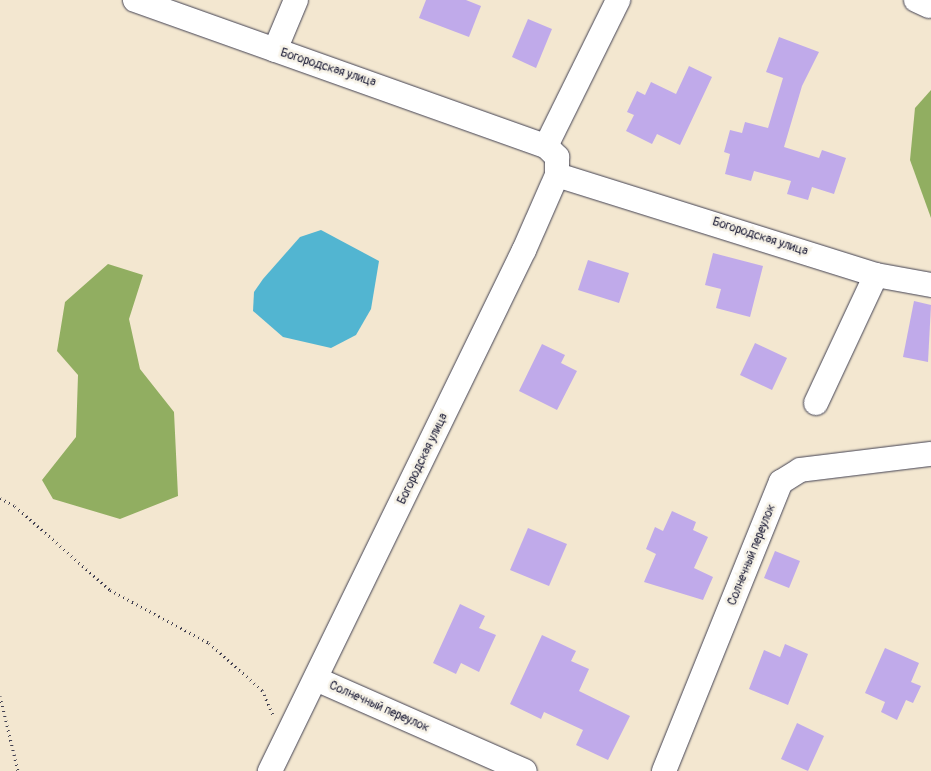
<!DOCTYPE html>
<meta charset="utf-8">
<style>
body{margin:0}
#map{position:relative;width:931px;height:771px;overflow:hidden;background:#f3e7d0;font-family:Pangolin,sans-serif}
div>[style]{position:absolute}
.forest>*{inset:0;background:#91ae61}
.water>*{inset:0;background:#52b5d1}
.building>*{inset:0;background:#c0aaea}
.path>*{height:3px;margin-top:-1.5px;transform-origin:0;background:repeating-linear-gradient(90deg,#414051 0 1px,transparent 0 5px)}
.roads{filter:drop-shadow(0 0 1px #414051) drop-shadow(0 0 1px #414051)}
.minor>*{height:24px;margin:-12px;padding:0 12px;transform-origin:12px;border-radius:12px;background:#fff}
span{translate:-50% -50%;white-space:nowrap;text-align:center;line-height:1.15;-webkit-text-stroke:5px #f7f3e8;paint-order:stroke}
.street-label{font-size:12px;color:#22223b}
</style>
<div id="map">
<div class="forest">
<i style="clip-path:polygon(931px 90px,931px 218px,910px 160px,915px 108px)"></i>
<i style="clip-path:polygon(108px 264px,143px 275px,129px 319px,140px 369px,174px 412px,178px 496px,120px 519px,53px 499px,42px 480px,76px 437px,78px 375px,57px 351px,65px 302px)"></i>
</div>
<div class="water">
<i style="clip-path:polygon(321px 230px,379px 261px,371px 309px,356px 335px,331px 348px,283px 337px,253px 311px,254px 292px,263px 279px,300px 237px)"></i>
</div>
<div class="building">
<i style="clip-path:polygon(426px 0,466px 0,481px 6px,469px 37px,419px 18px)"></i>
<i style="clip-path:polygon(528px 19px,552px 29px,536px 68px,512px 57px)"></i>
<i style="clip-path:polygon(779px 37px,819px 52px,802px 86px,784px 147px,819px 158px,822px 150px,846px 158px,834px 194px,812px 187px,808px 200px,787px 194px,791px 181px,754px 171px,751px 181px,725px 174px,730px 154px,724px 152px,730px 130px,742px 133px,745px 122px,768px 128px,783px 78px,766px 72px)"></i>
<i style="clip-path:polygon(689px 66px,712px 77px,680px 145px,657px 134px,652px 144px,626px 131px,634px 115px,627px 112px,637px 91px,645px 95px,651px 82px,676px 94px)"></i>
<i style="clip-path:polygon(713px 253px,763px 266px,750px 317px,716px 308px,721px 289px,705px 285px)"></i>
<i style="clip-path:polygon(588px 260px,629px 273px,619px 303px,578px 290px)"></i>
<i style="clip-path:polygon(914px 301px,931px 305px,928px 362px,903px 357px)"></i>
<i style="clip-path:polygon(755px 343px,787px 358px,772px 390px,740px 375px)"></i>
<i style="clip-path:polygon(542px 344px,565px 355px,561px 363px,577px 371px,557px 410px,519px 391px)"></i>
<i style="clip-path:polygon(672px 511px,696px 522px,693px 530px,708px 537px,694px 568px,713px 577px,703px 600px,644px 582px,656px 554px,646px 549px,655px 527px,663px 531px)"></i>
<i style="clip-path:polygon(528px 528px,567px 544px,549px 586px,510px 570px)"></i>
<i style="clip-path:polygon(775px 551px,800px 561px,789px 588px,764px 578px)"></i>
<i style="clip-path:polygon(460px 604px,485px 616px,479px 628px,496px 635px,479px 672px,461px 663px,456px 674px,433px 663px)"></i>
<i style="clip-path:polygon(542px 635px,576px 651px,571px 661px,589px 669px,579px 691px,630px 716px,608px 760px,576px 745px,583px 730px,544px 712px,541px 719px,510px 704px)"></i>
<i style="clip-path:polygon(785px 644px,808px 654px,788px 705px,749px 689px,764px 650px,780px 657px)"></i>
<i style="clip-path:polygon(885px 648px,919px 663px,911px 682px,921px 686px,913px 703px,906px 700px,897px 720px,881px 712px,885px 702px,865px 693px)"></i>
<i style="clip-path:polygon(797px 723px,824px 736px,808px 771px,781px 759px)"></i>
</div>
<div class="path">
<i style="left:0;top:498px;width:17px;rotate:28deg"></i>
<i style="left:15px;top:506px;width:127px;rotate:41.5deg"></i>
<i style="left:110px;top:590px;width:112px;rotate:28.2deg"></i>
<i style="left:209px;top:643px;width:71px;rotate:41.6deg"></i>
<i style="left:262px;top:690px;width:27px;rotate:66deg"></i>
<i style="left:0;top:696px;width:77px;rotate:76.5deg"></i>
</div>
<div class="roads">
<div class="minor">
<i style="left:135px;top:0;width:436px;rotate:19.6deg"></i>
<i style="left:546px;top:146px;width:16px;rotate:45deg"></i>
<i style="left:557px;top:157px;width:18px;rotate:90deg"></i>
<i style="left:557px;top:175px;width:82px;rotate:113.7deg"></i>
<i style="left:524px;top:250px;width:580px;rotate:115.99deg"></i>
<i style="left:916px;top:0;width:14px;rotate:25deg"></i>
<i style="left:275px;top:50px;width:54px;rotate:-67.2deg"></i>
<i style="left:546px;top:146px;width:163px;rotate:-63.7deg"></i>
<i style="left:557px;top:175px;width:334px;rotate:17.4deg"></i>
<i style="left:876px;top:275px;width:56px;rotate:10.3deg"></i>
<i style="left:816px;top:403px;width:141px;rotate:-64.9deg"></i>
<i style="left:316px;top:679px;width:228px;rotate:23.8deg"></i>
<i style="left:664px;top:771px;width:312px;rotate:-68deg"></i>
<i style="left:781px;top:482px;width:22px;rotate:-32deg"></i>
<i style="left:800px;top:470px;width:132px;rotate:-7deg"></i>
</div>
</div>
<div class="street-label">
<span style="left:328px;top:68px;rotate:18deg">Богородская улица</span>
<span style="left:760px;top:237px;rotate:18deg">Богородская улица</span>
<span style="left:423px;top:459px;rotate:-64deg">Богородская улица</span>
<span style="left:752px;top:555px;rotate:-68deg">Солнечный переулок</span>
<span style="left:379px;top:707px;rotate:24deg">Солнечный переулок</span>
</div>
</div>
